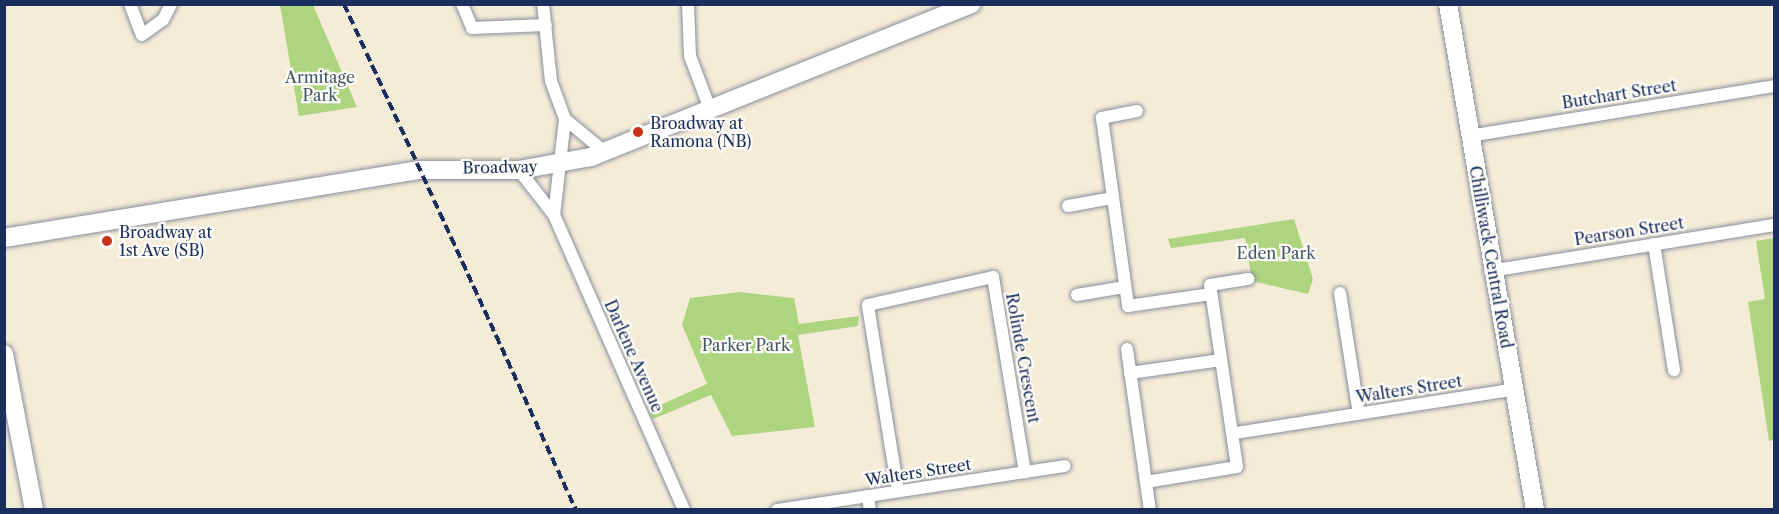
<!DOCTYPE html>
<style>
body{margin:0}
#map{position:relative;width:1779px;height:514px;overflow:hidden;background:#f5ecd8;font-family:"Libre Caslon Text",serif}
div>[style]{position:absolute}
.green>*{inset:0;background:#add47f}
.roads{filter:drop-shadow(0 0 2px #888e9b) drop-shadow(0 0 2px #888e9b)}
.street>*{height:12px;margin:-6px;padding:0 6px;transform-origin:6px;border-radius:6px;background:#fff}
.secondary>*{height:18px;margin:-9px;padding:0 9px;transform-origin:9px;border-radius:9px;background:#fff}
.rail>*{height:4px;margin-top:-2px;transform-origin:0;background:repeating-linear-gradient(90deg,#1b2f5e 0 9px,transparent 0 13.5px)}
.dots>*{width:16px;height:16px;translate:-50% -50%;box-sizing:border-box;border:3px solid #fdfcf7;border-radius:50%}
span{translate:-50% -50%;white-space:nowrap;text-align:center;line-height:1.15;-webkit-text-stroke:4.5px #fdfcf7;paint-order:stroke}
.park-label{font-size:16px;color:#405866}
.street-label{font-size:16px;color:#1b2f5e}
.poi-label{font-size:16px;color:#1b2f5e}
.left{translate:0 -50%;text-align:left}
.frame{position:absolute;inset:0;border:6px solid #1b2f5e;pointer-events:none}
</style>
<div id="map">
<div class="green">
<i style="clip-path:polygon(280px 5px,313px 5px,357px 107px,299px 116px)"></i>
<i style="clip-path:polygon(1294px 219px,1313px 279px,1308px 294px,1252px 281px,1245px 238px,1171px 248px,1168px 239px)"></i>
<i style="clip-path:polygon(1774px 238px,1774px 440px,1769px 441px,1748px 302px,1765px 299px,1756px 241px)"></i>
<i style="clip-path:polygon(740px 292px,794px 298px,799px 324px,859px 316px,858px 326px,798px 335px,815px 427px,732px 436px,711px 395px,653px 419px,649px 410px,707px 384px,682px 325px,690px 298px)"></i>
</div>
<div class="roads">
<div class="street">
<i style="left:130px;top:4px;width:33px;rotate:69deg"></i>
<i style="left:142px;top:35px;width:26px;rotate:-36deg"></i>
<i style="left:163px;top:20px;width:18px;rotate:-63deg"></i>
<i style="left:462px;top:4px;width:26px;rotate:67deg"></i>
<i style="left:472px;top:28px;width:74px;rotate:-2.3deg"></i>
<i style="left:543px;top:4px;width:77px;rotate:84.1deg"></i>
<i style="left:551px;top:81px;width:40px;rotate:69.8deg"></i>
<i style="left:565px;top:119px;width:97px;rotate:96.5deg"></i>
<i style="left:688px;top:4px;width:52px;rotate:87.8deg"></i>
<i style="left:690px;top:56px;width:60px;rotate:69.4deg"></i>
<i style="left:1137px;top:111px;width:36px;rotate:169deg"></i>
<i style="left:1102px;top:118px;width:190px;rotate:82.1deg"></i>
<i style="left:1128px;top:306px;width:84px;rotate:-8.2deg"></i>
<i style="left:565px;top:119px;width:53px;rotate:39.7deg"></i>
<i style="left:1469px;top:136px;width:309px;rotate:-9.3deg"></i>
<i style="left:519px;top:170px;width:57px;rotate:52.1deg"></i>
<i style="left:554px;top:215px;width:322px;rotate:66.2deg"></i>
<i style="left:1068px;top:206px;width:46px;rotate:-10.1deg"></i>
<i style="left:1654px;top:244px;width:128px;rotate:81deg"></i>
<i style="left:1490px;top:271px;width:288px;rotate:-9.2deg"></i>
<i style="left:1340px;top:293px;width:122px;rotate:81.1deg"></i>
<i style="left:1077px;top:295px;width:49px;rotate:-9.5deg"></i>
<i style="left:1127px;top:349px;width:163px;rotate:81.9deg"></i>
<i style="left:1130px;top:373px;width:92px;rotate:-8.1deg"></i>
<i style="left:1236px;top:433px;width:283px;rotate:-8.9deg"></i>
<i style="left:1146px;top:482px;width:92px;rotate:-9.4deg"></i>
<i style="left:1237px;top:467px;width:184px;rotate:-98.4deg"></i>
<i style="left:1210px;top:285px;width:39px;rotate:-9deg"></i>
<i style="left:898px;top:491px;width:188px;rotate:-99.2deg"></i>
<i style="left:868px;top:305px;width:128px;rotate:-12.6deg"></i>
<i style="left:993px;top:277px;width:198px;rotate:80.7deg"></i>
<i style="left:868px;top:496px;width:14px;rotate:82deg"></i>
<i style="left:777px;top:510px;width:291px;rotate:-8.7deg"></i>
</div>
<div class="secondary">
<i style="left:1448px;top:4px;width:513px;rotate:80.24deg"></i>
<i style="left:4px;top:238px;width:421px;rotate:-9.3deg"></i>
<i style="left:419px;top:170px;width:100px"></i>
<i style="left:519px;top:170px;width:73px;rotate:-10.2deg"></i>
<i style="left:591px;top:157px;width:410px;rotate:-21.9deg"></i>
<i style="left:4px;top:354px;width:159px;rotate:79.1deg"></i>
</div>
</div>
<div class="rail">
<i style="left:344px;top:4px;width:557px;rotate:65.37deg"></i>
</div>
<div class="dots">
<i style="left:638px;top:132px;background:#c8321e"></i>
<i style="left:107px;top:241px;background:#c8321e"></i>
</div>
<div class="park-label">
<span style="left:320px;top:86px">Armitage<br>Park</span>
<span style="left:1276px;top:253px">Eden Park</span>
<span style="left:746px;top:345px">Parker Park</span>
</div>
<div class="street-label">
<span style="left:1619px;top:94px;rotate:-9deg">Butchart Street</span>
<span style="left:500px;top:167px;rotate:-1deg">Broadway</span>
<span style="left:1629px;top:231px;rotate:-9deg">Pearson Street</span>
<span style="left:1491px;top:257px;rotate:80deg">Chilliwack Central Road</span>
<span style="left:634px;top:356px;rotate:66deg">Darlene Avenue</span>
<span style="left:1023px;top:358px;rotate:80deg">Rolinde Crescent</span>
<span style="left:1409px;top:389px;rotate:-9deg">Walters Street</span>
<span style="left:918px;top:472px;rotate:-9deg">Walters Street</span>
</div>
<div class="poi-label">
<span class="left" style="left:650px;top:132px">Broadway at<br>Ramona (NB)</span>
<span class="left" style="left:119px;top:241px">Broadway at<br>1st Ave (SB)</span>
</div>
<div class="frame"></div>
</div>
